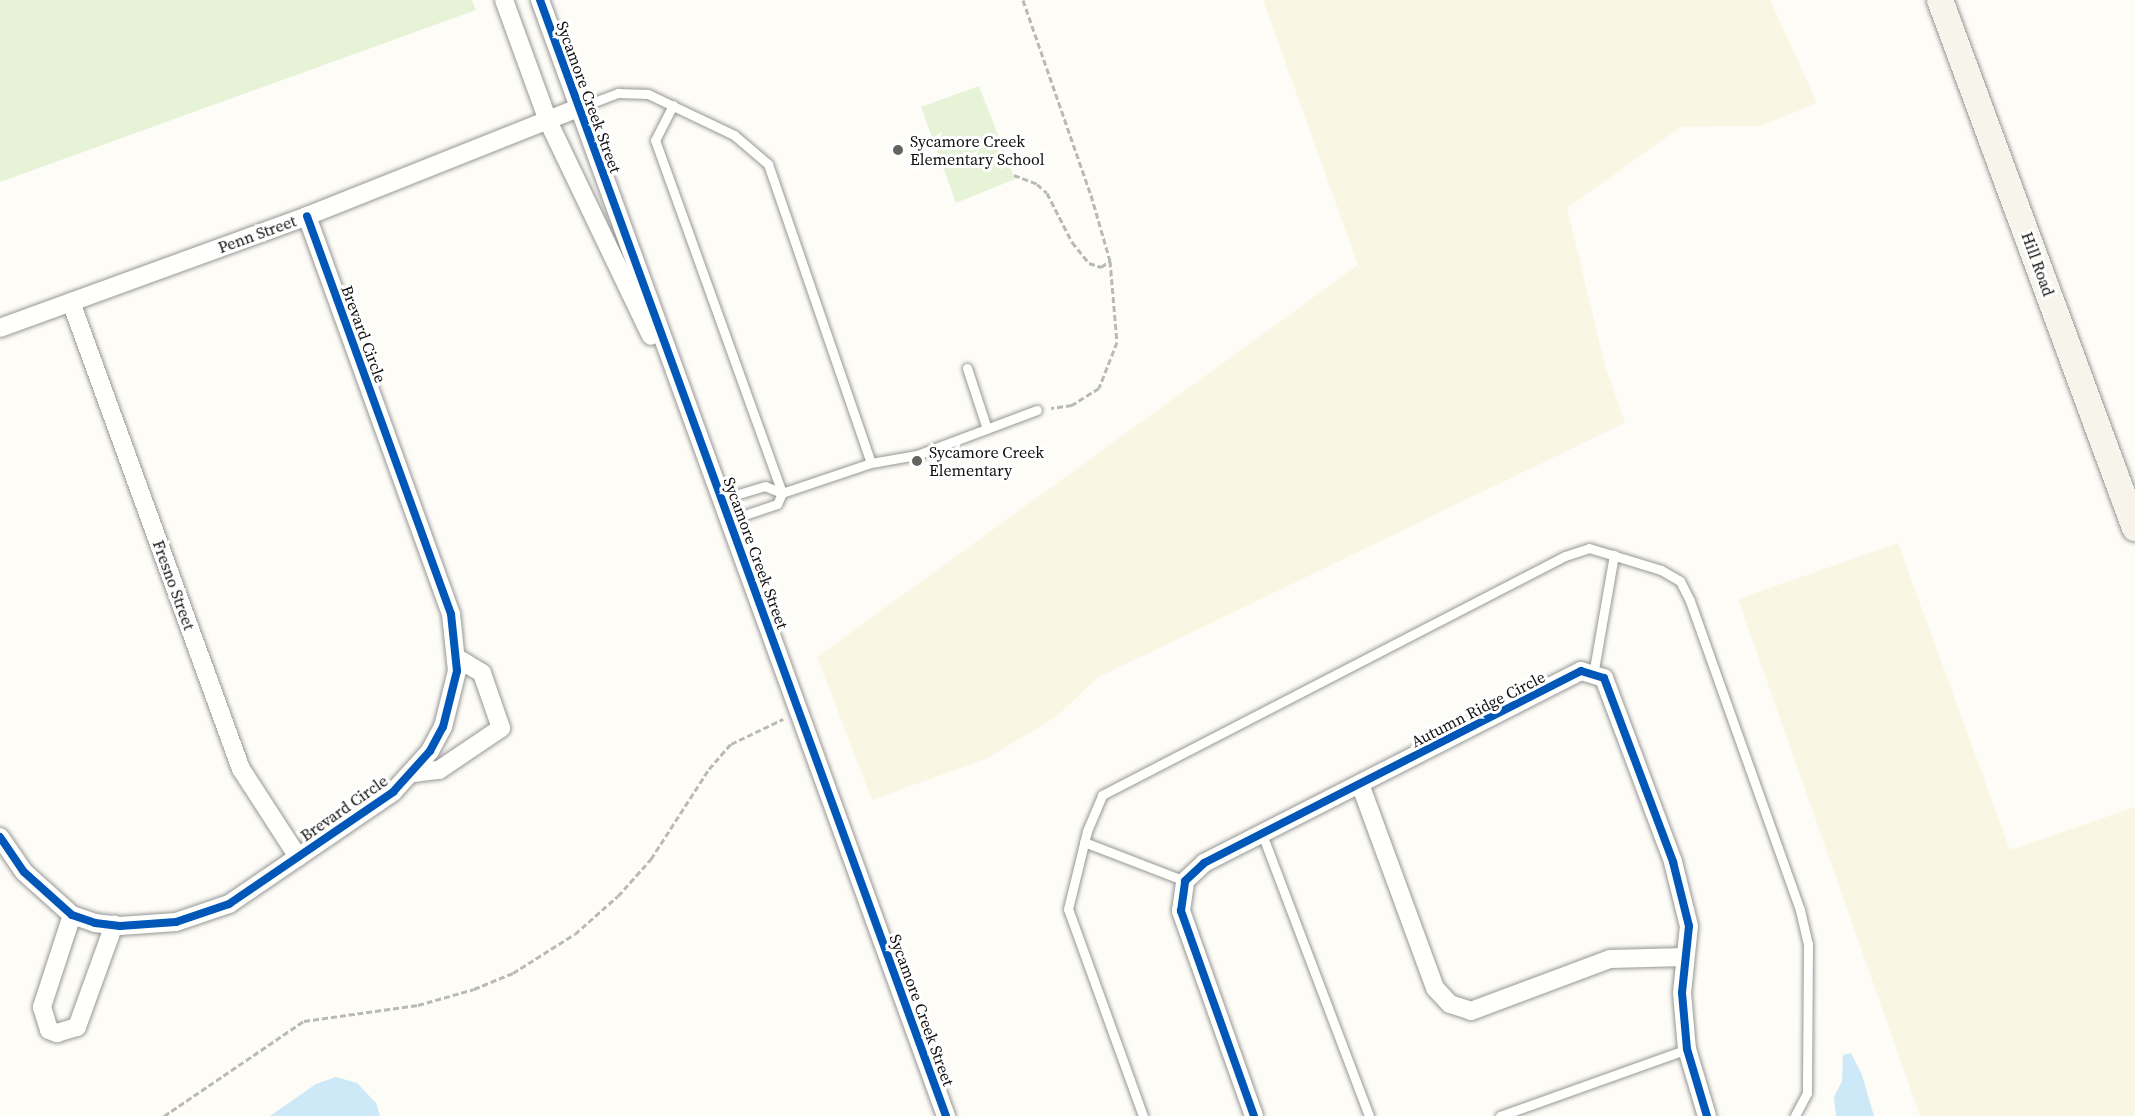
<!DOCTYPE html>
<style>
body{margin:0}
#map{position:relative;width:2135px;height:1116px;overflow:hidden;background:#fdfcf7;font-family:"Source Serif 4",serif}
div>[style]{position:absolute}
.farmland>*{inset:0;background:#f9f7e4}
.green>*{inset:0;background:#e7f3d7}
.water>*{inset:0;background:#cde8f7}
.path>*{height:3px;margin-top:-1.5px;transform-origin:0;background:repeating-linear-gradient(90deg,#b9b9b8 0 6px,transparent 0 9px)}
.roads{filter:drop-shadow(0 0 2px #979795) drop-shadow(0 0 2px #979795)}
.service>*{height:9px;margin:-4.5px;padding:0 4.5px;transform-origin:4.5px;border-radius:4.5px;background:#fffffe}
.minor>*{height:18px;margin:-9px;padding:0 9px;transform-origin:9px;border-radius:9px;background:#fffffe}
.secondary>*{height:26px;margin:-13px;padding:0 13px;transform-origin:13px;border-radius:13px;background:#f6f4eb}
.cycleway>*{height:8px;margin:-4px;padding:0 4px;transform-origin:4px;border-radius:4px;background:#0057b8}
.dots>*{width:16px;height:16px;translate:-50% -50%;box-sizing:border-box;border:3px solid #fff;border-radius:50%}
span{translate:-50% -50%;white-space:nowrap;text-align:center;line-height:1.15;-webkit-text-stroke:6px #fff;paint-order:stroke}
.street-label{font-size:16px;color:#111}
.poi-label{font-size:16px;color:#111}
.left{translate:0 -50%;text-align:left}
</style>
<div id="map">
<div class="farmland">
<i style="clip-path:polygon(1263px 0,1770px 0,1817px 103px,1761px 126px,1681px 127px,1567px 208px,1605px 365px,1625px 423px,1097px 678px,1057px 716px,988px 758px,872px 800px,817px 657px,1358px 265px)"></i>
<i style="clip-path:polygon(1898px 543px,2010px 850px,2135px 807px,2135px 1116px,1920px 1116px,1738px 599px)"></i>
</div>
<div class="green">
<i style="clip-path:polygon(0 0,472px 0,476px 10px,0 182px)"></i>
<i style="clip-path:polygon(979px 86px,1015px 179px,956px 203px,921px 107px)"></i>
</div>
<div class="water">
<i style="clip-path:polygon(1851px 1053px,1862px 1075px,1874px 1116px,1836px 1116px,1834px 1097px,1842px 1081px,1843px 1055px)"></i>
<i style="clip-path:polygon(336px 1077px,357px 1083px,376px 1103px,380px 1116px,270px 1116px,316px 1084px)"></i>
</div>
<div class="path">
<i style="left:1023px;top:0;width:207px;rotate:70.8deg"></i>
<i style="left:1091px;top:195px;width:69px;rotate:73.9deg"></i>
<i style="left:1110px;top:261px;width:81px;rotate:85.1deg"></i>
<i style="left:1117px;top:342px;width:49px;rotate:111.4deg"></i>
<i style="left:1099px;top:388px;width:32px;rotate:148deg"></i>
<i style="left:1072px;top:405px;width:21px;rotate:172deg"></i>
<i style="left:1014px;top:175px;width:25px;rotate:21deg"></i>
<i style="left:1037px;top:184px;width:13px;rotate:42deg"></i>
<i style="left:1047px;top:193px;width:55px;rotate:63deg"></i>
<i style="left:1072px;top:242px;width:27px;rotate:51deg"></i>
<i style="left:1089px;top:263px;width:13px;rotate:18deg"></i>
<i style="left:1101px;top:267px;width:11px;rotate:-34deg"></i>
<i style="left:164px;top:1116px;width:169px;rotate:-34.2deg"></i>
<i style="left:304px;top:1021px;width:115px;rotate:-8deg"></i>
<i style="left:418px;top:1005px;width:58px;rotate:-15.9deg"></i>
<i style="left:474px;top:989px;width:42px;rotate:-22.3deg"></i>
<i style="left:513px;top:973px;width:73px;rotate:-32.2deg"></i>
<i style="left:575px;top:934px;width:57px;rotate:-41.5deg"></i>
<i style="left:618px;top:896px;width:50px;rotate:-48.3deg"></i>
<i style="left:651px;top:859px;width:107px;rotate:-57.2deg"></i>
<i style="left:709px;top:769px;width:33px;rotate:-49deg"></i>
<i style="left:731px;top:744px;width:58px;rotate:-25.7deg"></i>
</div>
<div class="roads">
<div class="service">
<i style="left:673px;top:105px;width:39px;rotate:117deg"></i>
<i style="left:655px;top:140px;width:375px;rotate:70.2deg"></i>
<i style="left:782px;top:493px;width:12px;rotate:114deg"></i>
<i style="left:777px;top:504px;width:50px;rotate:161.2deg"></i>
<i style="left:578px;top:108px;width:43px;rotate:-20.6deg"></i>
<i style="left:618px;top:93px;width:30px;rotate:2deg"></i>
<i style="left:648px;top:94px;width:95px;rotate:25.5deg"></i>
<i style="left:734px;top:135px;width:45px;rotate:40.5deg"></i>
<i style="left:768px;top:164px;width:316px;rotate:71deg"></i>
<i style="left:871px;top:463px;width:94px;rotate:161.4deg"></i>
<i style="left:782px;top:493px;width:18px;rotate:-158deg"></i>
<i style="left:765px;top:486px;width:45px;rotate:163.2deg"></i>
<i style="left:967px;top:368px;width:64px;rotate:71.8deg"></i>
<i style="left:871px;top:463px;width:47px;rotate:-9.9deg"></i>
<i style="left:917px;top:455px;width:128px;rotate:-20.6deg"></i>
<i style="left:1593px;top:675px;width:122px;rotate:-80.1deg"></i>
<i style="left:1262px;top:834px;width:302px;rotate:69.2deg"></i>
<i style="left:1084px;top:842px;width:108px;rotate:21.1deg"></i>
<i style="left:1143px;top:1116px;width:220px;rotate:-109.9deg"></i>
<i style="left:1068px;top:909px;width:80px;rotate:-76.3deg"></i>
<i style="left:1087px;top:831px;width:39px;rotate:-67deg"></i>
<i style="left:1102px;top:795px;width:521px;rotate:-27.3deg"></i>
<i style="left:1565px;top:556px;width:25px;rotate:-18deg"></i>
<i style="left:1589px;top:548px;width:75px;rotate:17deg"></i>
<i style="left:1661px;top:570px;width:22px;rotate:30deg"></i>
<i style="left:1680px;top:581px;width:22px;rotate:63deg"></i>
<i style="left:1690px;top:601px;width:328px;rotate:70.4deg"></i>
<i style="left:1800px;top:910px;width:35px;rotate:77deg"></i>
<i style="left:1808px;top:944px;width:149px;rotate:90.4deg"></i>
<i style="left:1807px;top:1093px;width:26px;rotate:118deg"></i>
<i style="left:1500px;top:1116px;width:199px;rotate:-19.7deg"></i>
</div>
<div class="minor">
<i style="left:504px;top:0;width:129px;rotate:70deg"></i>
<i style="left:548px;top:121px;width:238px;rotate:64.4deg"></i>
<i style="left:540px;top:0;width:1188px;rotate:70.01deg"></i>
<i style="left:71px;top:302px;width:497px;rotate:70deg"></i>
<i style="left:241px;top:769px;width:105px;rotate:57.1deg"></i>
<i style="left:0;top:328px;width:327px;rotate:-20deg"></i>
<i style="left:307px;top:216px;width:292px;rotate:-21.7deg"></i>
<i style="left:413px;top:773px;width:26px;rotate:-7deg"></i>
<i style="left:439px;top:770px;width:75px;rotate:-34.1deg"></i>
<i style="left:501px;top:728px;width:58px;rotate:-109.1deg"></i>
<i style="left:482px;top:673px;width:29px;rotate:-149deg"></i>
<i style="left:1360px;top:784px;width:217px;rotate:69.8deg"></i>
<i style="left:1435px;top:988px;width:22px;rotate:47deg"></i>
<i style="left:1450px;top:1004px;width:22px;rotate:18deg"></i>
<i style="left:1471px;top:1011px;width:148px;rotate:-20.5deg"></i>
<i style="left:1610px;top:959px;width:75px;rotate:-1.5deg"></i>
<i style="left:0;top:837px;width:42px;rotate:55.6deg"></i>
<i style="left:24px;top:872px;width:64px;rotate:41.9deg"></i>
<i style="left:72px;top:915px;width:24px;rotate:19deg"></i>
<i style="left:95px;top:923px;width:25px;rotate:7deg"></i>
<i style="left:120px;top:926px;width:56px;rotate:-4.1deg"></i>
<i style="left:176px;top:922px;width:56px;rotate:-18.8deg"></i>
<i style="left:229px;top:904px;width:199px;rotate:-34.3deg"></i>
<i style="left:393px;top:792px;width:55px;rotate:-47.9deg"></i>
<i style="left:430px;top:751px;width:27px;rotate:-62deg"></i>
<i style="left:443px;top:727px;width:58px;rotate:-76deg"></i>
<i style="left:457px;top:671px;width:57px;rotate:-96deg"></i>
<i style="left:451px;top:614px;width:423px;rotate:-109.9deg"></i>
<i style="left:72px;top:915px;width:97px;rotate:108.1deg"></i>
<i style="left:42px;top:1007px;width:24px;rotate:73deg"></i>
<i style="left:49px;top:1030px;width:9px;rotate:21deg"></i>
<i style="left:57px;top:1033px;width:21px;rotate:-17deg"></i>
<i style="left:77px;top:1027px;width:109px;rotate:-70.1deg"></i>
<i style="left:1254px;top:1116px;width:218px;rotate:-109.6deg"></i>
<i style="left:1181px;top:911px;width:30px;rotate:-82deg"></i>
<i style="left:1185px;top:881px;width:26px;rotate:-43deg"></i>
<i style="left:1204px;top:863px;width:423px;rotate:-27deg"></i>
<i style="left:1581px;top:671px;width:24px;rotate:17deg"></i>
<i style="left:1604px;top:678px;width:197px;rotate:69.4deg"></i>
<i style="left:1673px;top:862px;width:66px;rotate:76deg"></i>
<i style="left:1689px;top:926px;width:67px;rotate:96deg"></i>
<i style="left:1682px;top:993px;width:56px;rotate:84.9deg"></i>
<i style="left:1687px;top:1049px;width:70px;rotate:73.4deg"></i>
</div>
<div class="secondary">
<i style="left:1940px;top:0;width:563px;rotate:69.73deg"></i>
</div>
</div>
<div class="cycleway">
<i style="left:540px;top:0;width:1188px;rotate:70.01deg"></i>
<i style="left:0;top:837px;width:42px;rotate:55.6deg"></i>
<i style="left:24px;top:872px;width:64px;rotate:41.9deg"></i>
<i style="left:72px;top:915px;width:24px;rotate:19deg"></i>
<i style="left:95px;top:923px;width:25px;rotate:7deg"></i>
<i style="left:120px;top:926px;width:56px;rotate:-4.1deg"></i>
<i style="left:176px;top:922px;width:56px;rotate:-18.8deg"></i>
<i style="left:229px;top:904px;width:199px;rotate:-34.3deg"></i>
<i style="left:393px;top:792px;width:55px;rotate:-47.9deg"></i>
<i style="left:430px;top:751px;width:27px;rotate:-62deg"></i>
<i style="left:443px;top:727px;width:58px;rotate:-76deg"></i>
<i style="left:457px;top:671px;width:57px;rotate:-96deg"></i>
<i style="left:451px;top:614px;width:423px;rotate:-109.9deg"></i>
<i style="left:1254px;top:1116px;width:218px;rotate:-109.6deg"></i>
<i style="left:1181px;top:911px;width:30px;rotate:-82deg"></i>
<i style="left:1185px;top:881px;width:26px;rotate:-43deg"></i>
<i style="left:1204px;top:863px;width:423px;rotate:-27deg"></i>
<i style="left:1581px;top:671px;width:24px;rotate:17deg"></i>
<i style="left:1604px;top:678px;width:197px;rotate:69.4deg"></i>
<i style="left:1673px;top:862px;width:66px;rotate:76deg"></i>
<i style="left:1689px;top:926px;width:67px;rotate:96deg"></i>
<i style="left:1682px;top:993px;width:56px;rotate:84.9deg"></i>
<i style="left:1687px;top:1049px;width:70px;rotate:73.4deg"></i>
</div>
<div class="dots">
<i style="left:898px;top:150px;background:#646362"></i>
<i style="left:917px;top:461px;background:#646362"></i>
</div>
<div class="street-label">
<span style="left:589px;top:97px;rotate:70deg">Sycamore Creek Street</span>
<span style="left:257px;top:234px;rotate:-20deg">Penn Street</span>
<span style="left:2038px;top:264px;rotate:70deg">Hill Road</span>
<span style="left:364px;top:334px;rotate:70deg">Brevard Circle</span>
<span style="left:756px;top:553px;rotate:70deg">Sycamore Creek Street</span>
<span style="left:174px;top:585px;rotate:70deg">Fresno Street</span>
<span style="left:1478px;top:709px;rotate:-27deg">Autumn Ridge Circle</span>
<span style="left:344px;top:808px;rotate:-35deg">Brevard Circle</span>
<span style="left:922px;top:1010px;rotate:70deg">Sycamore Creek Street</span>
</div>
<div class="poi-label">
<span class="left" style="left:910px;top:150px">Sycamore Creek<br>Elementary School</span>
<span class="left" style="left:929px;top:461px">Sycamore Creek<br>Elementary</span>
</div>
</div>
